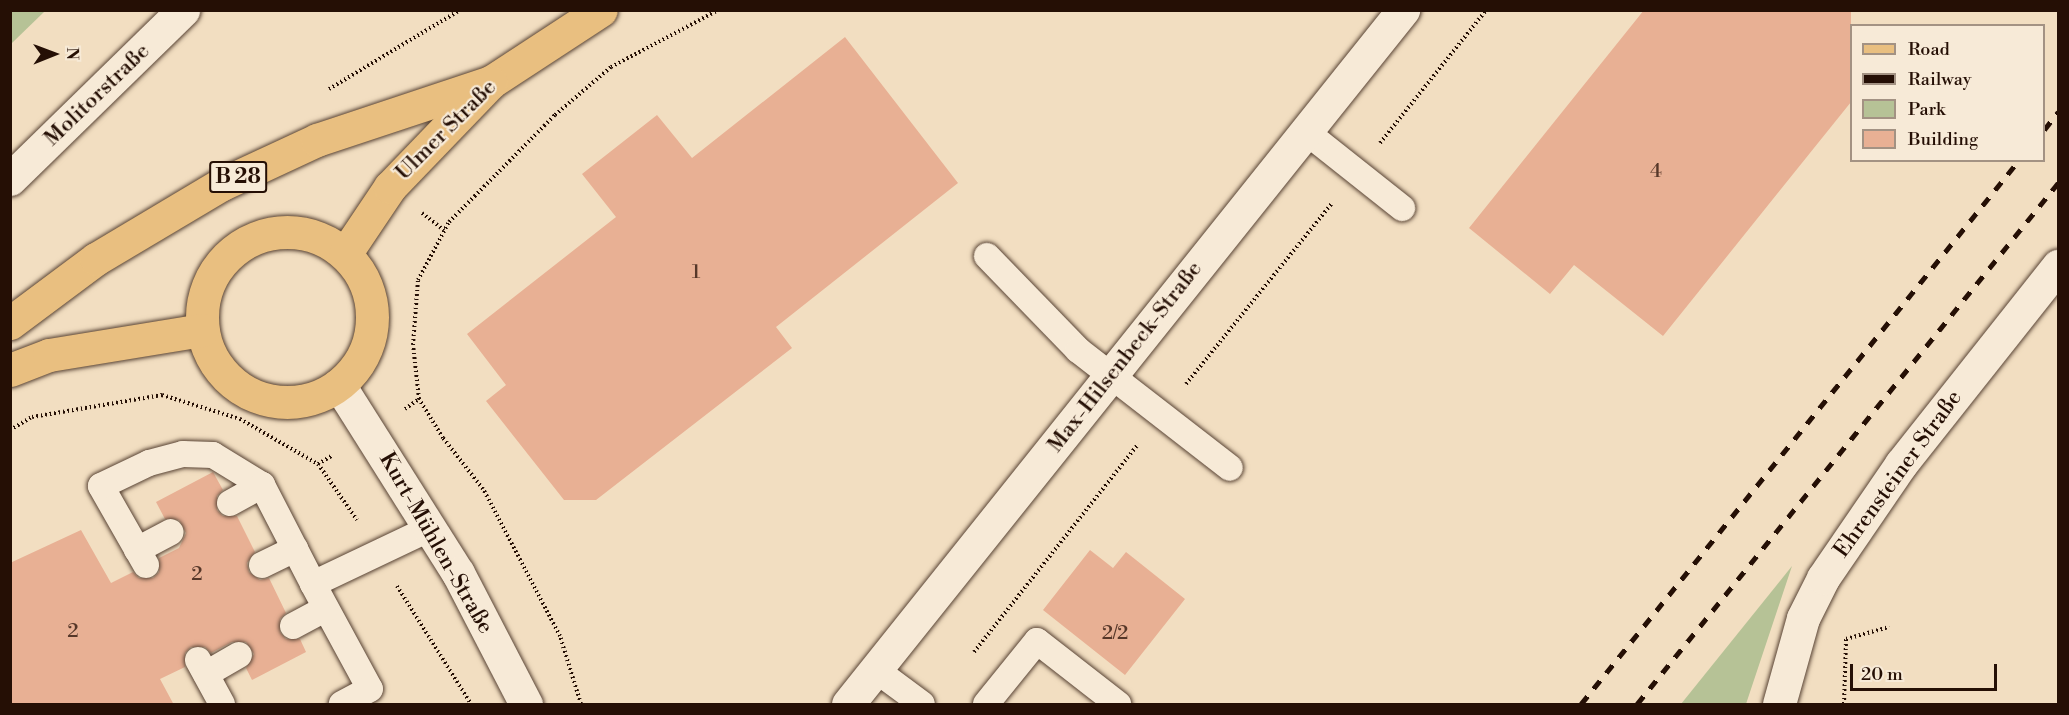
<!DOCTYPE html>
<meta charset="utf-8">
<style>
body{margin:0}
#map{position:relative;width:2069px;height:715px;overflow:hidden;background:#f2dec1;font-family:"Libre Bodoni",serif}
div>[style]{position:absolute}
.green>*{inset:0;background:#b6c296}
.building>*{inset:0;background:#e8b094}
.path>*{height:4px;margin-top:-2px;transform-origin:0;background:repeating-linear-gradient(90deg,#250f05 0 1.5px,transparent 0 4.5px)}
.roads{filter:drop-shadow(0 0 2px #584334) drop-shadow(0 0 2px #584334)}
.lane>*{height:26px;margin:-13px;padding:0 13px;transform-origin:13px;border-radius:13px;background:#f7ead7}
.street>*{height:33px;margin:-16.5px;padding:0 16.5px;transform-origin:16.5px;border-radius:16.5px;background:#f7ead7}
.secondary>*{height:33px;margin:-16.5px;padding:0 16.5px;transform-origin:16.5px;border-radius:16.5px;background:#f7ead7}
.primary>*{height:33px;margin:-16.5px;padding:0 16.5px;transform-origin:16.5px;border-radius:16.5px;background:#e9bf80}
.primary>.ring{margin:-16.5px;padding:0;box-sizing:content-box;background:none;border:33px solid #e9bf80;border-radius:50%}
.rail>*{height:4.5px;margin-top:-2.25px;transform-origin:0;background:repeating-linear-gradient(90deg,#250f05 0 10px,transparent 0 20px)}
span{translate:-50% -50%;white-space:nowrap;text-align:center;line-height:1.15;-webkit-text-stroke:4.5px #f7ead7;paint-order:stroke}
.number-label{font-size:20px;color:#563729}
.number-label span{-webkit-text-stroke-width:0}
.shield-label span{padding:2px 4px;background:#f7ead7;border:2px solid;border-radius:4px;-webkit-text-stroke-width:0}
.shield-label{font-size:21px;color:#250f05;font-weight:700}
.street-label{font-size:22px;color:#250f05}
.frame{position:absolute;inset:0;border:12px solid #250f05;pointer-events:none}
.legend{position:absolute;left:1850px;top:24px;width:195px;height:138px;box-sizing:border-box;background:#f7ead7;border:2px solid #a39283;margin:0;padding:8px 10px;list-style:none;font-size:18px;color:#250f05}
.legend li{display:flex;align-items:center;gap:12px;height:30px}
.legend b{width:30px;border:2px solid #a39283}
.north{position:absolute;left:24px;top:24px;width:60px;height:60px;-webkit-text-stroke:4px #f7ead7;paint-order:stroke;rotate:89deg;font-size:16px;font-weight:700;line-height:24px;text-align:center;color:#250f05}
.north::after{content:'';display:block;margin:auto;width:21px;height:27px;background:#250f05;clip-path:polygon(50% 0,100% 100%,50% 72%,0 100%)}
.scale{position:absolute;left:1850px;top:664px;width:147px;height:27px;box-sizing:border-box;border:3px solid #250f05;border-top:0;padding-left:8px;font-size:18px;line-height:21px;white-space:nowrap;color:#250f05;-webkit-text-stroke:4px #f7ead7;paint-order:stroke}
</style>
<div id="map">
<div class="green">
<i style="clip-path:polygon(11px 10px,45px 10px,45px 11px,11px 44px)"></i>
<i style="clip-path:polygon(1792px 566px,1746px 704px,1681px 704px)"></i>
</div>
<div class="building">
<i style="clip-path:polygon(1644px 10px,1851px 10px,1851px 102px,1663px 336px,1574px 265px,1550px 294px,1469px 228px)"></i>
<i style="clip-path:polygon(845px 37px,958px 183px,776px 327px,792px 348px,596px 500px,564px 500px,486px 401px,506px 385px,467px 334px,616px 217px,582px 174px,657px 115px,692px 158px)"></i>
<i style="clip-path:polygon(213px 472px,223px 490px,217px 496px,217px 510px,223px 516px,237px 516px,255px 552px,247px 563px,249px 572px,260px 580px,269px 578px,286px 613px,280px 619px,280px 632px,286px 639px,300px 639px,306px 652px,252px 680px,246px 668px,254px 654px,246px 642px,232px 642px,211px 653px,205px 647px,191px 647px,185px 653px,185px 667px,160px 679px,174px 705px,10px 705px,10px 563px,81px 530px,111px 583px,133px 572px,139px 578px,153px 578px,159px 572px,159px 558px,179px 548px,186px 533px,179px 520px,165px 519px,156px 502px)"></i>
<i style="clip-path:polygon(1090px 550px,1113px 568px,1126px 552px,1185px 599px,1125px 675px,1043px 610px)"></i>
</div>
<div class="path">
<i style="left:329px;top:89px;width:153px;rotate:-31.1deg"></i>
<i style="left:1380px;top:143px;width:170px;rotate:-51.4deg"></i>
<i style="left:422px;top:213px;width:28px;rotate:38deg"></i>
<i style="left:1186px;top:384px;width:233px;rotate:-51.1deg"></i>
<i style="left:405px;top:409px;width:17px;rotate:-36deg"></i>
<i style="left:10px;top:430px;width:26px;rotate:-31deg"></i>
<i style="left:32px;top:417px;width:132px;rotate:-9.6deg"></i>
<i style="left:162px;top:395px;width:82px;rotate:17.1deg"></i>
<i style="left:240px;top:419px;width:90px;rotate:30deg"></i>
<i style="left:318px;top:464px;width:68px;rotate:55.1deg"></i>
<i style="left:318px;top:464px;width:17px;rotate:-31deg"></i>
<i style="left:397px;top:586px;width:139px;rotate:57.9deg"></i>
<i style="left:974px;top:652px;width:265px;rotate:-51.7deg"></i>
<i style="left:581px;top:704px;width:71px;rotate:-107.2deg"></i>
<i style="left:560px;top:636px;width:166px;rotate:-117.6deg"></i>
<i style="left:483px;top:489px;width:65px;rotate:-128.1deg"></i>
<i style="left:443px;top:438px;width:46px;rotate:-121.6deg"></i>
<i style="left:419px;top:399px;width:54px;rotate:-96.3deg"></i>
<i style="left:413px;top:345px;width:65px;rotate:-85.6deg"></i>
<i style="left:418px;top:280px;width:66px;rotate:-61.9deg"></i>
<i style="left:449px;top:222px;width:151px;rotate:-45.3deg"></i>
<i style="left:555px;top:115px;width:74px;rotate:-40.6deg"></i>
<i style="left:611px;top:67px;width:121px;rotate:-28deg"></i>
<i style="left:1844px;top:704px;width:65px;rotate:-88.2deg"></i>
<i style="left:1846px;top:639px;width:45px;rotate:-15.6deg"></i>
</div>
<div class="roads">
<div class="lane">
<i style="left:1305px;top:131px;width:124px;rotate:38.4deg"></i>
<i style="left:987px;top:256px;width:131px;rotate:45.9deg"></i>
<i style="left:1078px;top:350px;width:192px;rotate:37.8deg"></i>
<i style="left:230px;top:503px;width:37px;rotate:-29deg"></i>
<i style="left:137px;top:550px;width:38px;rotate:-28deg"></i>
<i style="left:146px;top:565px;width:91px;rotate:-119.7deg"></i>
<i style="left:101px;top:486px;width:53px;rotate:-25.6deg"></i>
<i style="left:149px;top:463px;width:35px;rotate:-15deg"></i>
<i style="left:183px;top:454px;width:30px;rotate:2deg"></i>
<i style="left:213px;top:455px;width:57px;rotate:31.5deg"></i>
<i style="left:262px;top:485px;width:111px;rotate:62.7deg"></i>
<i style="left:313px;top:584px;width:131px;rotate:-25.4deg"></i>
<i style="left:262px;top:565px;width:37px;rotate:-26deg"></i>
<i style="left:313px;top:584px;width:119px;rotate:61.5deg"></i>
<i style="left:370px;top:689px;width:32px;rotate:152deg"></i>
<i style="left:293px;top:626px;width:36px;rotate:-28deg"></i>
<i style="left:198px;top:660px;width:50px;rotate:61.4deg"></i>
<i style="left:876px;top:670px;width:57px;rotate:36.5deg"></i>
<i style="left:206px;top:674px;width:38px;rotate:-30deg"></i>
<i style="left:986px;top:704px;width:81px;rotate:-51deg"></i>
<i style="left:1037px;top:641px;width:103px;rotate:37.9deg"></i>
</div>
<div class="street">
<i style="left:10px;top:179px;width:242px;rotate:-44.3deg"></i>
<i style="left:848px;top:704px;width:889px;rotate:-51.35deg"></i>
<i style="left:1779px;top:704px;width:89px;rotate:-74.4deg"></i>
<i style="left:1803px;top:618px;width:45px;rotate:-63.4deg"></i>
<i style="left:1823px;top:578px;width:138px;rotate:-55.6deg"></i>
<i style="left:1901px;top:464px;width:253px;rotate:-51.6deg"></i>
</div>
<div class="secondary">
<i style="left:339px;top:385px;width:222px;rotate:57.7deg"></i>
<i style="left:458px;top:573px;width:148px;rotate:62.6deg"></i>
</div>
<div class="primary">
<i class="ring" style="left:202px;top:232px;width:137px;height:137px"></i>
<i style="left:345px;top:254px;width:81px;rotate:-56.1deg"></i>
<i style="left:390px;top:187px;width:146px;rotate:-46.1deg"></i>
<i style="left:491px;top:82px;width:131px;rotate:-33.2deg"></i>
<i style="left:10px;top:323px;width:107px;rotate:-36.7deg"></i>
<i style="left:96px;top:259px;width:147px;rotate:-30.8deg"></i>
<i style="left:222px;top:184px;width:105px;rotate:-24.9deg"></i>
<i style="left:317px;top:140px;width:183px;rotate:-18.4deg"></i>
<i style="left:10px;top:370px;width:42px;rotate:-21deg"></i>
<i style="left:49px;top:355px;width:155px;rotate:-9.3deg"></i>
</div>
</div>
<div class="rail">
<i style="left:2044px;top:130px;width:23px;rotate:-52deg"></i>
<i style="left:1581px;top:704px;width:698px;rotate:-51.16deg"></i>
<i style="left:1637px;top:704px;width:670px;rotate:-51.06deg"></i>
</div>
<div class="number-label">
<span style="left:1656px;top:171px">4</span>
<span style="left:696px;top:272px">1</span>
<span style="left:197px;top:574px">2</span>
<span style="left:73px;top:631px">2</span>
<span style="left:1115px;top:633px">2/2</span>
</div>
<div class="shield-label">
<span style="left:238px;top:177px">B 28</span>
</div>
<div class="street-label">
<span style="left:97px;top:95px;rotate:-44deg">Molitorstraße</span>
<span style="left:446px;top:130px;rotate:-45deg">Ulmer Straße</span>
<span style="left:1125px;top:357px;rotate:-52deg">Max-Hilsenbeck-Straße</span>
<span style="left:1898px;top:474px;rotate:-54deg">Ehrensteiner Straße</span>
<span style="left:436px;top:543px;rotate:60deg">Kurt-Mühlen-Straße</span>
</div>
<div class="frame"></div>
<ul class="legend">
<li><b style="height:8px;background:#e9bf80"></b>Road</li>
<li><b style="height:8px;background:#250f05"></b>Railway</li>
<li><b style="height:16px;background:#b6c296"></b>Park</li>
<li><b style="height:16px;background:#e8b094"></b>Building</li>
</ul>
<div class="north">N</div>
<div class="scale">20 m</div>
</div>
